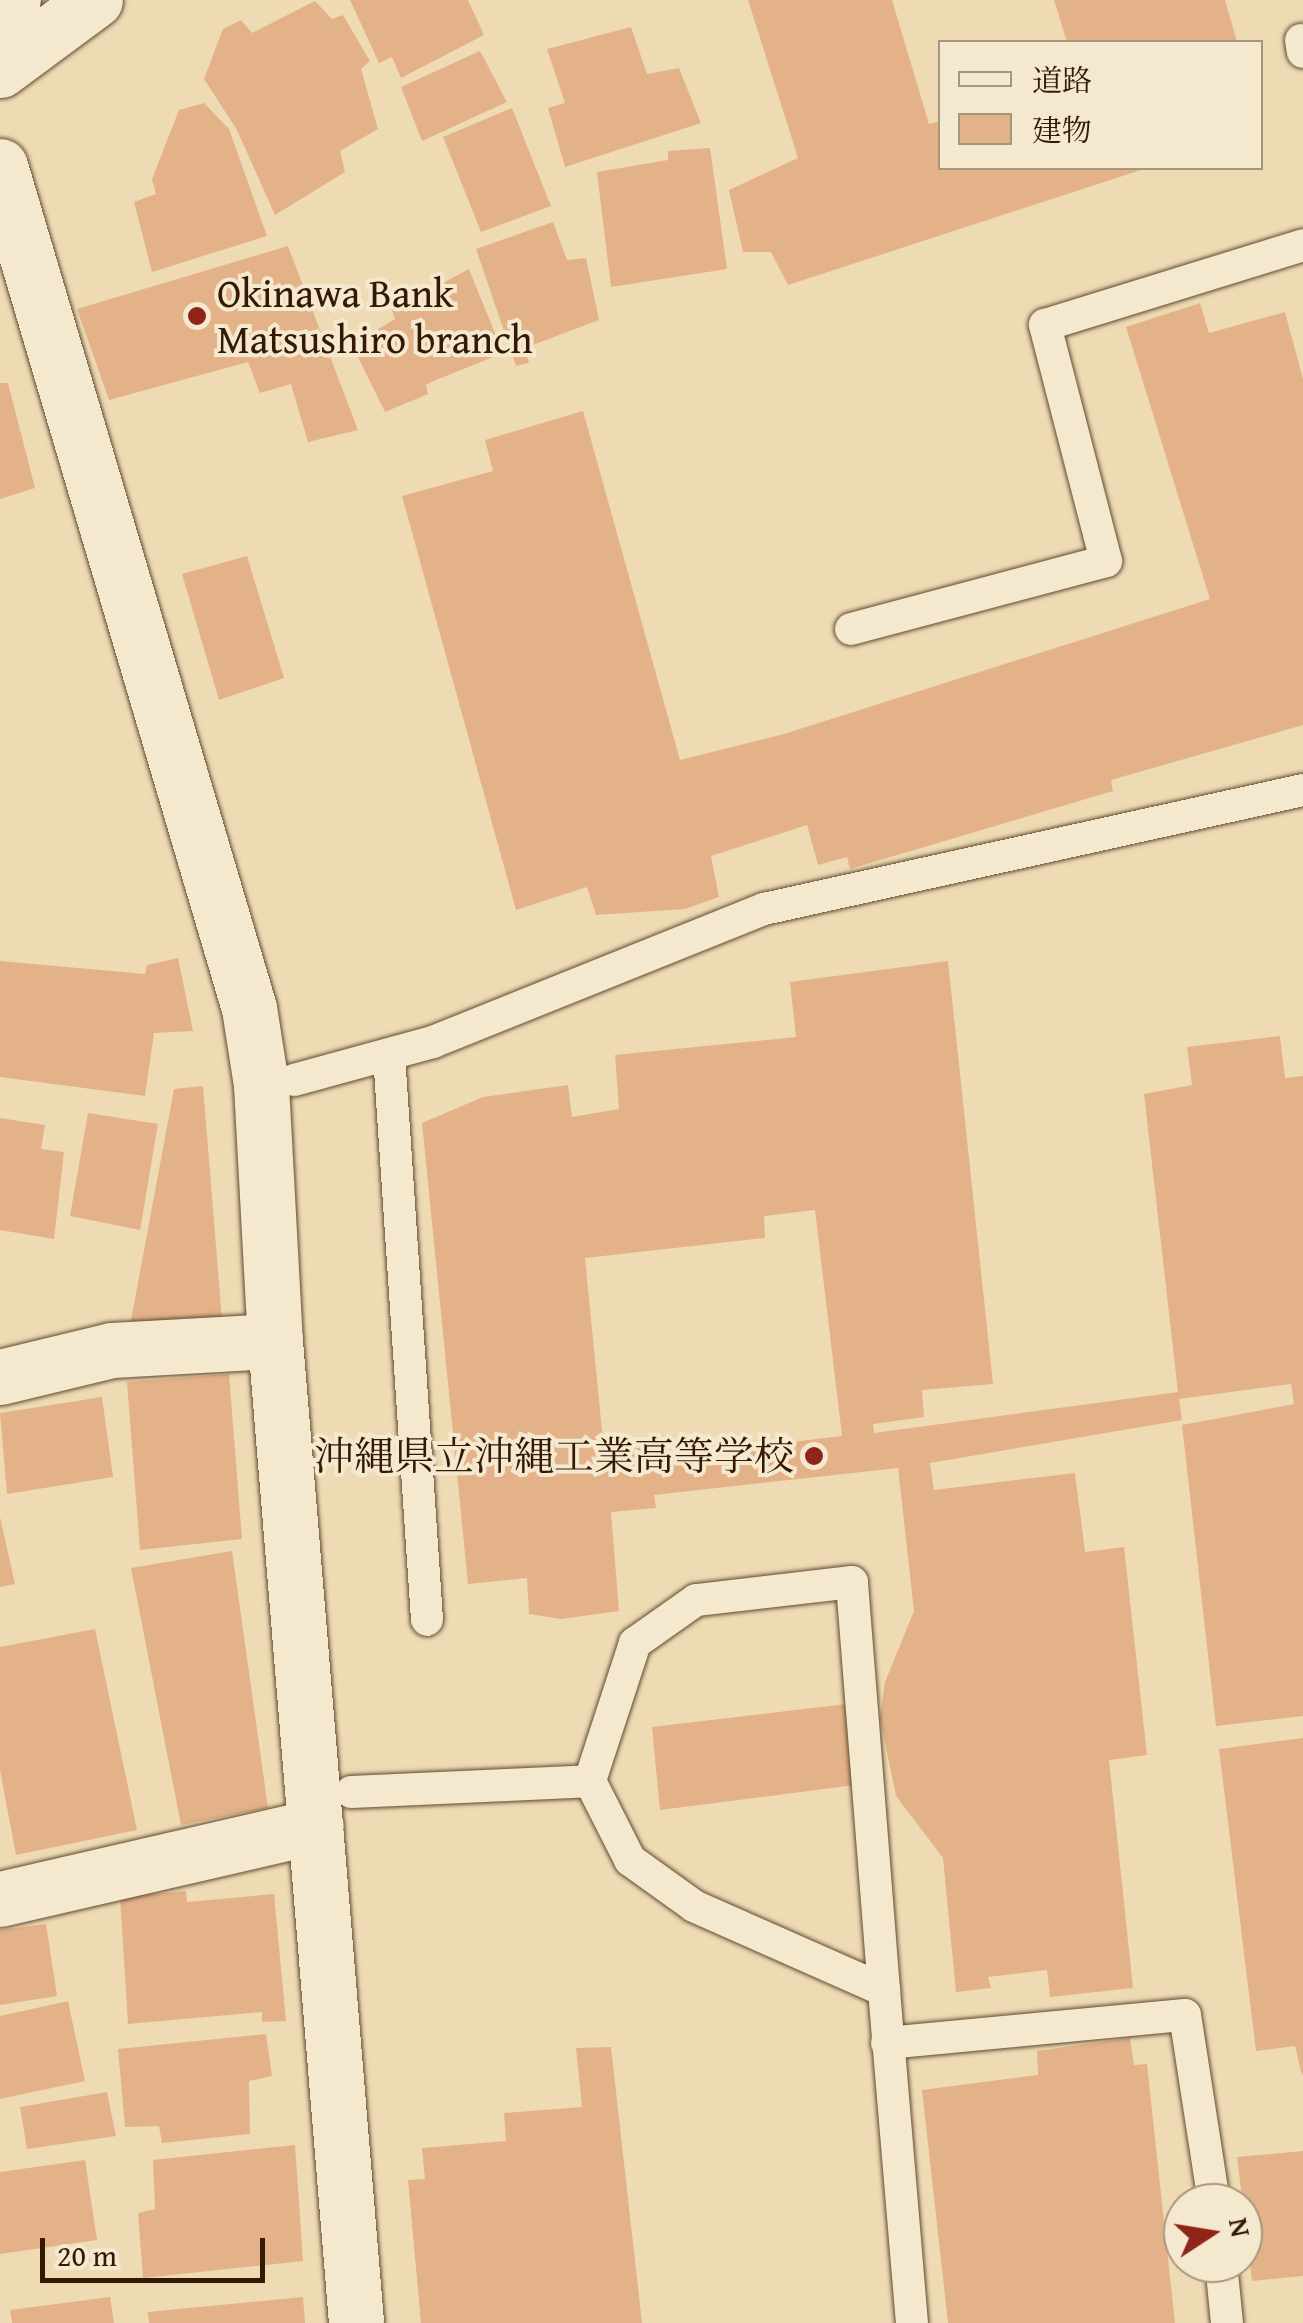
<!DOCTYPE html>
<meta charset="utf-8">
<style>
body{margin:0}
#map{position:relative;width:1303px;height:2323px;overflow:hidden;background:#eedbb4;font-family:"Gentium Book Plus","Noto Serif JP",serif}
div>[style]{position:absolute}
.building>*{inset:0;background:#e4b289}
.roads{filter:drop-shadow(0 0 2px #624a31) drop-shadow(0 0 2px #624a31)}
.lane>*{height:32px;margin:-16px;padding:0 16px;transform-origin:16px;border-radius:16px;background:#f4e8ce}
.street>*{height:55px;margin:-27.5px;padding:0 27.5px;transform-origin:27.5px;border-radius:27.5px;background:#f4e8ce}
.dots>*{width:28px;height:28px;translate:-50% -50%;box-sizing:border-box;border:5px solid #f4e8ce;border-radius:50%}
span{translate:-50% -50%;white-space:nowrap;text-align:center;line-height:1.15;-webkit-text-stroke:8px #f4e8ce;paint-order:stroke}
.poi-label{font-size:40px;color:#341a05}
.left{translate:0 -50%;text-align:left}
.right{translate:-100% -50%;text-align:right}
.legend{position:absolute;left:938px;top:40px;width:325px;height:130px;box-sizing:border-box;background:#f4e8ce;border:2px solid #a7967e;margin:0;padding:12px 18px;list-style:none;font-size:30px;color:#341a05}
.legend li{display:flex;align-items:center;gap:20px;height:50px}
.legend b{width:50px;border:2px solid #a7967e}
.north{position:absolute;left:1163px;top:2183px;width:100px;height:100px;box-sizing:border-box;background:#f4e8ce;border:2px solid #a7967e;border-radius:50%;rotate:78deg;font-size:28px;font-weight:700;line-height:40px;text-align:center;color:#341a05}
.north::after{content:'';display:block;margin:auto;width:35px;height:45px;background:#8f2418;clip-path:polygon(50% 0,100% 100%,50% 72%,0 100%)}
.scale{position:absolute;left:40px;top:2238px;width:225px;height:45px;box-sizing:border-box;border:5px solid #341a05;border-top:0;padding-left:12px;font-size:30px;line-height:35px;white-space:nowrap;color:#341a05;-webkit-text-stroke:8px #f4e8ce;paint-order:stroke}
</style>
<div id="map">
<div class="building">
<i style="clip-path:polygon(350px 0,468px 0,484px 35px,401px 78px,392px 57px,379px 63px)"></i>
<i style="clip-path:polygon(748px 0,892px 0,929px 124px,940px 121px,940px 168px,1147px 168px,788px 285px,771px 252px,743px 252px,729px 190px,798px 158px)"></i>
<i style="clip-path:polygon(1054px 0,1225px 0,1237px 42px,1067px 42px)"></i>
<i style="clip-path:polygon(315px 1px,332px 19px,343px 15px,370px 61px,361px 69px,378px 129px,340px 151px,345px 172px,275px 215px,237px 130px,204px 79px,223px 29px,241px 20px,252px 33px)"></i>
<i style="clip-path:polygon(631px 27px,647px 74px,679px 68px,701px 123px,565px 167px,548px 108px,565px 103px,547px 49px)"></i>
<i style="clip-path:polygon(480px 51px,507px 102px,422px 141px,401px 87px)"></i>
<i style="clip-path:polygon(204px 103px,229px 129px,267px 236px,152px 272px,134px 202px,156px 194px,152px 179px,179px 110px)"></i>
<i style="clip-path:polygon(512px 108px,551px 206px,481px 232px,443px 137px)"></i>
<i style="clip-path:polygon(710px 148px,727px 269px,611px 287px,597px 172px,668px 160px,668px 151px)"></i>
<i style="clip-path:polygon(553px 222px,567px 260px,586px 258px,599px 320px,525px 348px,529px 363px,516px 366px,476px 249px)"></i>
<i style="clip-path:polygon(288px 246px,358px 430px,308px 442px,291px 384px,260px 393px,248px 362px,109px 400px,77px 309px)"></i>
<i style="clip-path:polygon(469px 269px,503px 353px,436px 380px,426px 385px,428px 394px,385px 412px,352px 345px,395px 319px,392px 310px)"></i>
<i style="clip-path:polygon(1200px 303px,1209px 333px,1285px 312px,1303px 379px,1303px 725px,1111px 780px,1113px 791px,850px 869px,847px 857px,818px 865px,807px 825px,711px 856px,719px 897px,685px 909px,596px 915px,587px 887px,516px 910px,402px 496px,493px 471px,485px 440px,583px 411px,680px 760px,784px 734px,1210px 599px,1126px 327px)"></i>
<i style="clip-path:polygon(0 383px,8px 383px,35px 488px,0 499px)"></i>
<i style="clip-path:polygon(247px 556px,284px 678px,219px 700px,182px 574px)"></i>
<i style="clip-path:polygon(178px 958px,193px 1031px,154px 1033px,145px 1096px,0 1077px,0 961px,145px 974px,147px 965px)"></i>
<i style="clip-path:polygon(evenodd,948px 961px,993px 1384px,922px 1390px,924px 1417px,873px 1424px,874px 1433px,1178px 1392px,1144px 1094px,1192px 1085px,1187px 1047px,1280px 1036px,1285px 1078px,1303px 1076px,1303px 1716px,1216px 1726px,1182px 1425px,1294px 1404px,1291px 1384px,1179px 1399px,1182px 1420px,930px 1463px,934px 1490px,1075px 1473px,1085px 1552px,1124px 1547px,1147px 1755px,1109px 1760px,1133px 1988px,1050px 1997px,1047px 1970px,988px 1977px,991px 1988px,956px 1992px,943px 1858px,896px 1796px,880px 1718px,885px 1682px,914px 1611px,898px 1468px,654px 1495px,656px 1508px,611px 1512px,619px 1611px,561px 1619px,529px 1614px,527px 1578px,468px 1584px,422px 1123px,483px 1097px,568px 1085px,572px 1117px,619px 1109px,615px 1055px,796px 1037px,790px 982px,948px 961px,815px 1210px,842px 1436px,650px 1459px,649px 1447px,604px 1451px,585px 1258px,765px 1238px,764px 1216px,815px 1210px)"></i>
<i style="clip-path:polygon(203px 1086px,222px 1320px,129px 1331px,174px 1089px)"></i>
<i style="clip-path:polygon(88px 1113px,158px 1124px,140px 1230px,70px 1216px)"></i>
<i style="clip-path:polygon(0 1118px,45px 1125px,41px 1149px,64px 1152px,54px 1239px,0 1230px)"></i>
<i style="clip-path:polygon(229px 1374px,242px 1539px,140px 1550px,127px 1382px)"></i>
<i style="clip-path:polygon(102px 1397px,113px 1477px,7px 1494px,0 1413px)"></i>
<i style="clip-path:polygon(0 1517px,15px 1584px,0 1587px)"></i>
<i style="clip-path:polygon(232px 1551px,268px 1808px,181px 1825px,131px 1568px)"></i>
<i style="clip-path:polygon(95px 1629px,137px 1830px,16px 1855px,0 1770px,0 1647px)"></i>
<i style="clip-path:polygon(846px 1704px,855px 1785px,660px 1810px,652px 1727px)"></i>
<i style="clip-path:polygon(1303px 1738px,1303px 2074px,1302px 2075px,1295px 2046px,1256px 2051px,1219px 1749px)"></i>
<i style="clip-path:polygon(186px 1891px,187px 1902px,274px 1894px,286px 2021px,262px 2022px,262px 2012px,128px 2024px,120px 1897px)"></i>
<i style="clip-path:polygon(46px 1924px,57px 1996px,0 2005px,0 1930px)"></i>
<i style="clip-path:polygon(68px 2001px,85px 2081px,0 2099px,0 2016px)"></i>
<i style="clip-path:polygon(266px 2034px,272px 2076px,249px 2081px,250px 2134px,162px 2143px,159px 2126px,125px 2127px,118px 2049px)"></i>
<i style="clip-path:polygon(1130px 2038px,1134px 2065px,1147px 2064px,1175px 2323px,948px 2323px,922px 2090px,1038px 2075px,1037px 2051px)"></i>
<i style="clip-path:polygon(611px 2047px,642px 2323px,421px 2323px,408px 2180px,425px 2179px,422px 2148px,506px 2141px,504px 2113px,582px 2107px,576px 2048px)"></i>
<i style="clip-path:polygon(107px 2092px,116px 2136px,27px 2149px,20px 2107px)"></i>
<i style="clip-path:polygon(295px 2145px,303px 2261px,143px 2278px,138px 2213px,155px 2209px,153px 2160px)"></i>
<i style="clip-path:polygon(1303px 2151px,1303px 2276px,1252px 2281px,1237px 2157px)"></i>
<i style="clip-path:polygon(85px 2160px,97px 2240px,0 2254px,0 2172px)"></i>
<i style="clip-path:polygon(110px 2297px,114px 2323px,12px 2323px,10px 2310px)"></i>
<i style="clip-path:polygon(303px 2297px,305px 2323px,149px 2323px,148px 2312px)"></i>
</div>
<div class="roads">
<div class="lane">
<i style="left:1301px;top:40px;width:12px;rotate:81deg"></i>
<i style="left:851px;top:629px;width:264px;rotate:-14.9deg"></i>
<i style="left:1106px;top:561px;width:244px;rotate:-104.5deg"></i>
<i style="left:1045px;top:325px;width:270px;rotate:-17.2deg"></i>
<i style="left:389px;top:1055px;width:566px;rotate:86.15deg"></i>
<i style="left:294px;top:1080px;width:144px;rotate:-15.3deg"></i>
<i style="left:433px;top:1042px;width:357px;rotate:-21.9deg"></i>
<i style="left:764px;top:909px;width:552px;rotate:-12.45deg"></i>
<i style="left:351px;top:1792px;width:239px;rotate:-2.6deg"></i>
<i style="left:590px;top:1781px;width:89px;rotate:63.1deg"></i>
<i style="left:630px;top:1860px;width:79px;rotate:35.7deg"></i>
<i style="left:694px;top:1906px;width:208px;rotate:23.9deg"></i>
<i style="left:884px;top:1990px;width:409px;rotate:-94.5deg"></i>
<i style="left:852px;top:1582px;width:157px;rotate:173.4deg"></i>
<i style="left:696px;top:1600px;width:75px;rotate:144.8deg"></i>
<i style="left:635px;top:1643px;width:145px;rotate:108.1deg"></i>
<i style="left:884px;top:1990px;width:334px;rotate:85.2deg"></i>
<i style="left:887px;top:2043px;width:299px;rotate:-5.4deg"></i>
<i style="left:1185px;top:2015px;width:190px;rotate:81.2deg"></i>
<i style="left:1221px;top:2263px;width:60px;rotate:84.3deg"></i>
</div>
<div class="street">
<i style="left:0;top:30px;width:33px;rotate:-67deg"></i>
<i style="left:0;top:70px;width:118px;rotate:-36.4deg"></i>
<i style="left:0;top:166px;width:878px;rotate:73.53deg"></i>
<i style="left:249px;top:1008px;width:78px;rotate:81.1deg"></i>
<i style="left:261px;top:1085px;width:256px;rotate:86.9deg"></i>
<i style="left:275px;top:1341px;width:985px;rotate:85.28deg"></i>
<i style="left:0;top:1377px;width:115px;rotate:-13.6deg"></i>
<i style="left:112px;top:1350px;width:163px;rotate:-3.2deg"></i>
<i style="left:0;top:1899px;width:324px;rotate:-13deg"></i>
</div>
</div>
<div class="dots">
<i style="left:197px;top:316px;background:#8f2418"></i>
<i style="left:814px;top:1456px;background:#8f2418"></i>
</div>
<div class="poi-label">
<span class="left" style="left:217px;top:316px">Okinawa Bank<br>Matsushiro branch</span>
<span class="right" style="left:794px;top:1456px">沖縄県立沖縄工業高等学校</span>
</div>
<ul class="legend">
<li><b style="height:12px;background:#f4e8ce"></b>道路</li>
<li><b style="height:28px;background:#e4b289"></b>建物</li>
</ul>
<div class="north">N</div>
<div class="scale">20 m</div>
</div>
